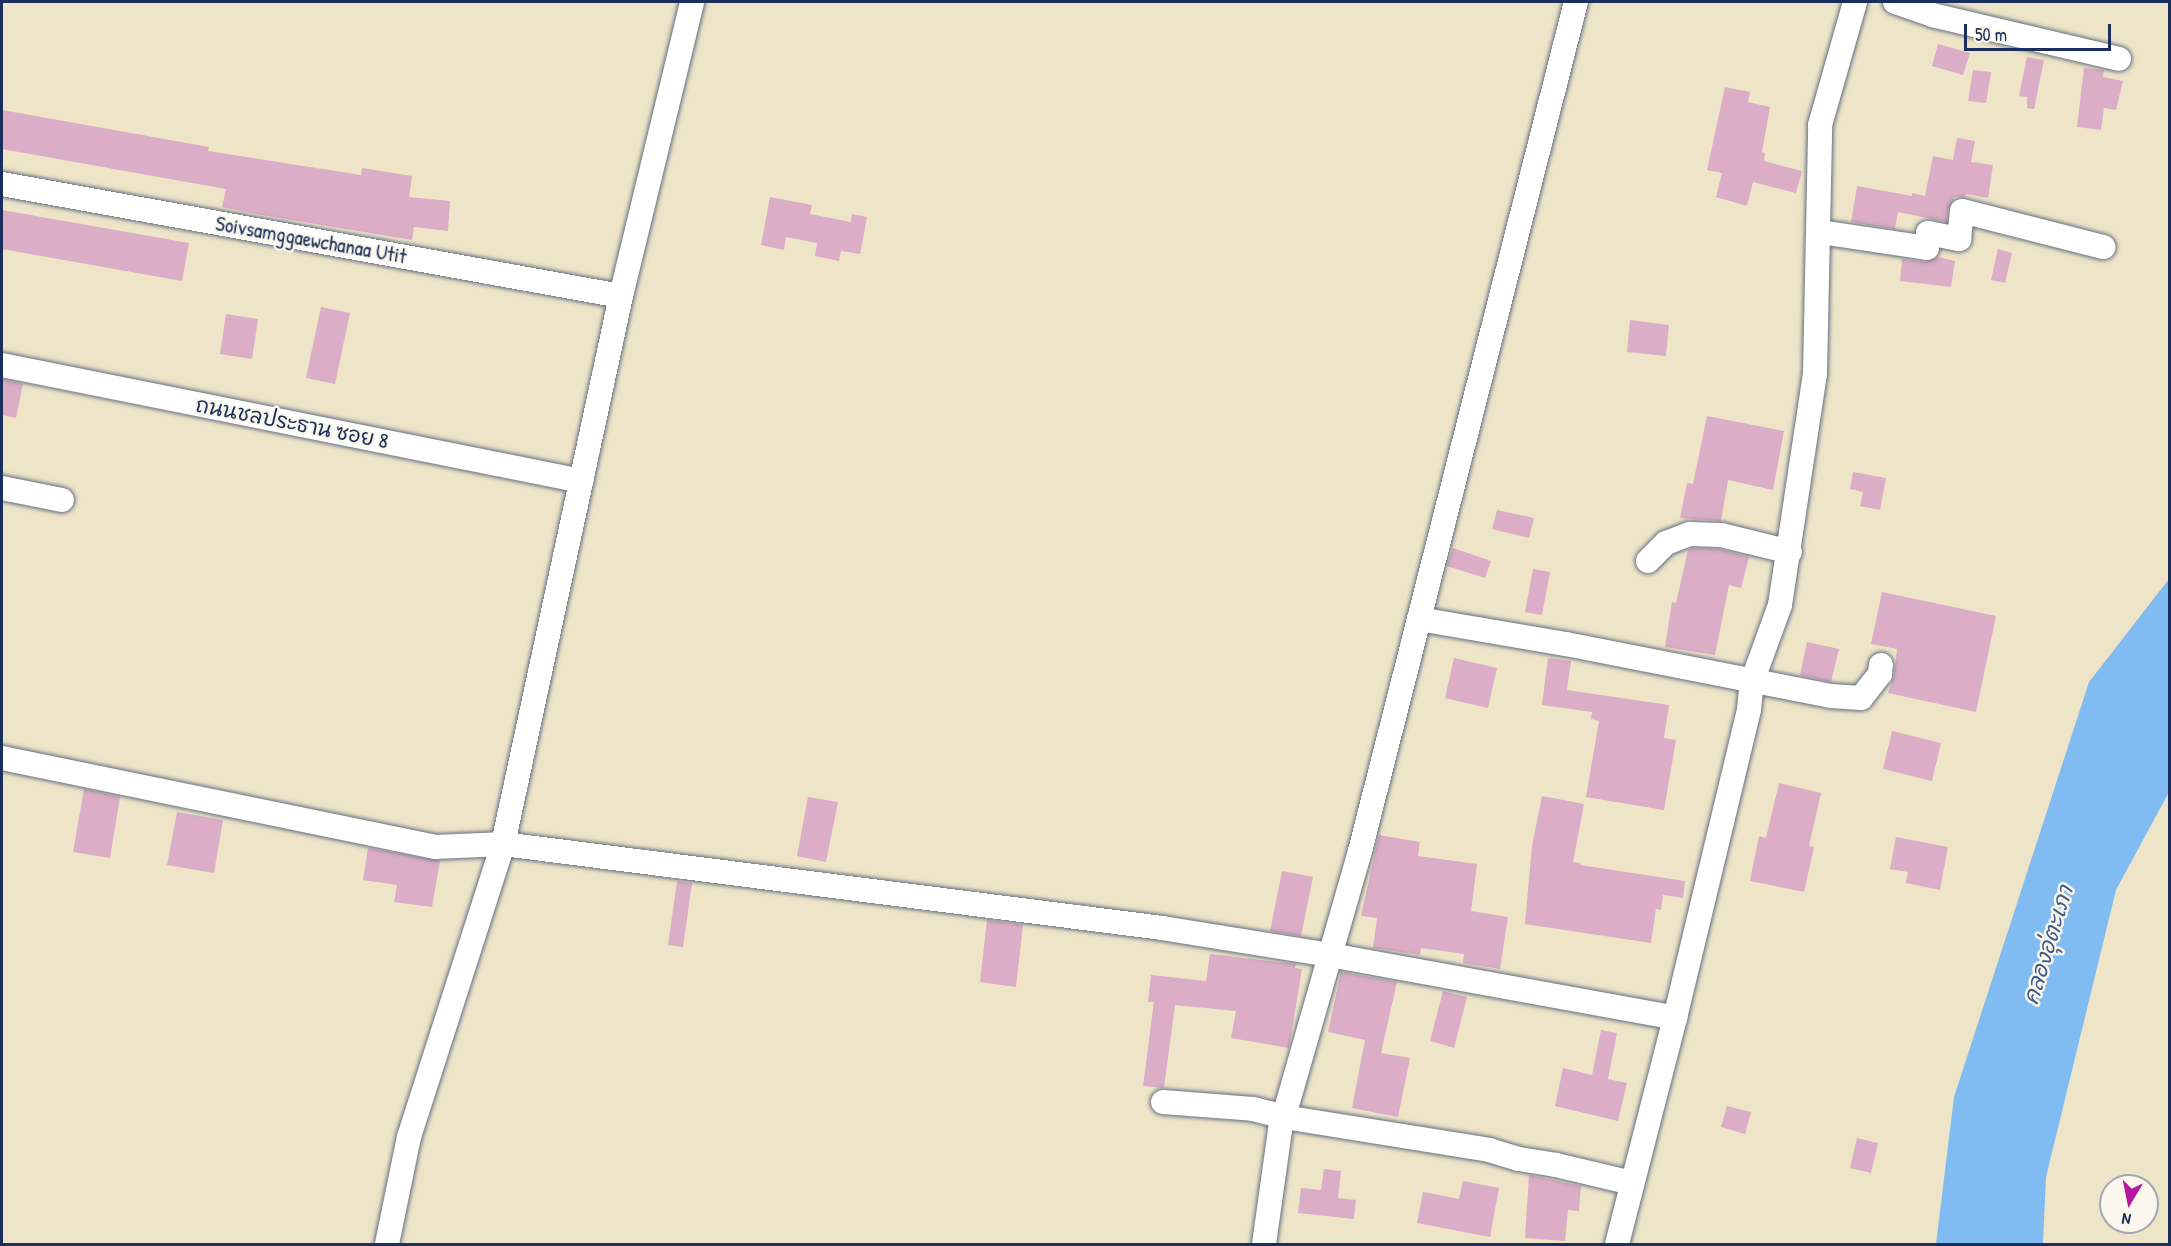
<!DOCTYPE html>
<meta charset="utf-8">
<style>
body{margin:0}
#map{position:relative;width:2171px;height:1246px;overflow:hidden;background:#eee5c8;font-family:"Patrick Hand","Playpen Sans Thai",sans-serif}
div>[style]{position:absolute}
.water>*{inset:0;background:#80bbf2}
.building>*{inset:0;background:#dbadc6}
.roads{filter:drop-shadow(0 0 2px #656f83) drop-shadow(0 0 2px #656f83)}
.minor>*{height:24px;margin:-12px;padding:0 12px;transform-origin:12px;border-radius:12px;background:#fff}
span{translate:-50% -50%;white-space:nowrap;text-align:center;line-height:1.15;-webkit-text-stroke:5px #fbf7ec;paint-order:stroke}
.street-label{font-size:21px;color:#1b2f5e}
.water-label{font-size:22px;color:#39598a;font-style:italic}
.frame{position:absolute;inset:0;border:3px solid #1b2f5e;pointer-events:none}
.north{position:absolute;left:2099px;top:1174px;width:60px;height:60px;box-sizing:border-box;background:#fbf7ec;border:2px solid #a1a7b3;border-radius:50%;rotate:190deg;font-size:16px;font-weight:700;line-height:24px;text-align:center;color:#1b2f5e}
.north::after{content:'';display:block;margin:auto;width:21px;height:27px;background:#b5179e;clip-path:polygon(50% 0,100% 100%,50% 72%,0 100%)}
.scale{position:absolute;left:1964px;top:24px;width:147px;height:27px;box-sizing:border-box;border:3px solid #1b2f5e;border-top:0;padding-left:8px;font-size:18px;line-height:21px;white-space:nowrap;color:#1b2f5e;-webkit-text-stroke:4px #fbf7ec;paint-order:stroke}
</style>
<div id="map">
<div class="water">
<i style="clip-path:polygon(2169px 579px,2169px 792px,2116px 890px,2046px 1177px,2043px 1244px,1936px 1244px,1954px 1097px,2089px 682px)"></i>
</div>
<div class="building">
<i style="clip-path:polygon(1938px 44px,1970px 53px,1963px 75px,1932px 66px)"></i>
<i style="clip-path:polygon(2027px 57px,2044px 60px,2034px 109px,2027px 108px,2027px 97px,2019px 96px)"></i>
<i style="clip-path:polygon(2084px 68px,2104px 70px,2103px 77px,2123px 81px,2116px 110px,2104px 108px,2101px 130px,2077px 127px)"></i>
<i style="clip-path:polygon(1973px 70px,1991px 72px,1986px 103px,1968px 101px)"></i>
<i style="clip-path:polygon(1725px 87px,1750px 92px,1748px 102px,1770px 107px,1762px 152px,1765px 153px,1764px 161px,1802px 171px,1796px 193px,1753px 182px,1747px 206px,1716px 197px,1722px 173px,1707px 170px)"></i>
<i style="clip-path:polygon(2px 110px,209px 147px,208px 151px,361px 175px,362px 168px,412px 176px,409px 197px,450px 201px,448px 231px,414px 227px,412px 240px,256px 214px,222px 207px,226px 189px,2px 149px)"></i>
<i style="clip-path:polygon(1957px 138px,1975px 141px,1971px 162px,1993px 165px,1988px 198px,1966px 194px,1965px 197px,1955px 197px,1948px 209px,1947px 222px,1898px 212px,1895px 229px,1851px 222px,1857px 186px,1912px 196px,1912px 193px,1925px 196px,1933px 156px,1953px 160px)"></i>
<i style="clip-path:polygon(770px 197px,812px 205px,810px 214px,851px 222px,852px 214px,867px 217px,860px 254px,841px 251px,839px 261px,815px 256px,817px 243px,786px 237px,784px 250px,761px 245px)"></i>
<i style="clip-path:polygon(2px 210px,189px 243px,182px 281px,2px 249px)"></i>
<i style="clip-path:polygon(1998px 249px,2012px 253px,2005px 283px,1991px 280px)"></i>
<i style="clip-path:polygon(1938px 257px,1955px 261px,1951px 287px,1900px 281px,1902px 259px,1926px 262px)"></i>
<i style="clip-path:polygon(321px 307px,350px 313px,335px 384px,306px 378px)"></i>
<i style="clip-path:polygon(226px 314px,258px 319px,252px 359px,220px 354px)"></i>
<i style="clip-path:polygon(1630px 320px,1669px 325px,1666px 356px,1627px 352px)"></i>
<i style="clip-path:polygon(2px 379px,23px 384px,16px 418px,2px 415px)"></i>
<i style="clip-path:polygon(1707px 416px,1784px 431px,1773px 490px,1728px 480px,1721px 521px,1680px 518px,1687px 483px,1693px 484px)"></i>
<i style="clip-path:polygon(1853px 472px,1886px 478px,1880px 510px,1860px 506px,1863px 492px,1850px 489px)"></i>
<i style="clip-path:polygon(1497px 510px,1534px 518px,1529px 538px,1492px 529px)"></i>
<i style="clip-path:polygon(1453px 548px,1491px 561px,1485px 578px,1447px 566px)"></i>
<i style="clip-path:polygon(1692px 548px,1718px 549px,1749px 557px,1741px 588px,1729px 585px,1715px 655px,1665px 647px,1672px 602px,1676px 603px,1688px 550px)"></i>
<i style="clip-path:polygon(1533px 569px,1550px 572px,1542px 615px,1525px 612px)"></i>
<i style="clip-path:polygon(1882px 592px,1996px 616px,1976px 712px,1888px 693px,1894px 676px,1897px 649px,1871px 644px)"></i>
<i style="clip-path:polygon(1807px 642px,1839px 649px,1831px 682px,1800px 675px)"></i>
<i style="clip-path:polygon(1454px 658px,1497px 668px,1488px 708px,1445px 698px)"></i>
<i style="clip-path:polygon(1548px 658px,1571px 661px,1567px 690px,1669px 705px,1664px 738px,1676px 740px,1664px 810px,1586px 797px,1599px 721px,1591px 719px,1592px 712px,1542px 705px)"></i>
<i style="clip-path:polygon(1892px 731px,1941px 743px,1932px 781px,1883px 769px)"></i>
<i style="clip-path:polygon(1779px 783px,1821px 793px,1809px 846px,1814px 847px,1804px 892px,1750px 881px,1759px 836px,1766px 838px)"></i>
<i style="clip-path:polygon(84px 789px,120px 797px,110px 858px,73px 852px)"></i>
<i style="clip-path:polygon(1542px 796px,1584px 804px,1573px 862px,1581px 863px,1580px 865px,1685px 881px,1683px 898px,1663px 895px,1661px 910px,1656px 909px,1651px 943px,1525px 924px,1532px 846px)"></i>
<i style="clip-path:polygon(808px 797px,838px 802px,826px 862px,797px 856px)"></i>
<i style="clip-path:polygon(177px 812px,223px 820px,214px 873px,167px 865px)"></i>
<i style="clip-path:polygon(1379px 835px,1420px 842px,1418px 856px,1477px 864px,1471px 911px,1508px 917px,1500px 969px,1463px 963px,1464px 954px,1421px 948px,1420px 955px,1373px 948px,1377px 918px,1361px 916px)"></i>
<i style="clip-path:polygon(1896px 837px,1948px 847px,1940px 890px,1906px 883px,1908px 872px,1890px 869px)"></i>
<i style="clip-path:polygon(368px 848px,440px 861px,432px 907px,394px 902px,397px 885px,363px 880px)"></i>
<i style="clip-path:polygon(1282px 871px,1313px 877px,1301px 936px,1270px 931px)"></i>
<i style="clip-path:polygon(677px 881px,692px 883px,683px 947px,668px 945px)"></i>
<i style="clip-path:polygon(987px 920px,1023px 925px,1016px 987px,980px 982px)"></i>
<i style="clip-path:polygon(1210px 954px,1296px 964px,1295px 968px,1302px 969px,1289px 1048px,1231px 1038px,1236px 1011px,1175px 1005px,1164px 1088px,1143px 1086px,1154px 1002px,1148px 1002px,1151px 975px,1206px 981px)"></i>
<i style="clip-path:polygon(1341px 972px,1397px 982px,1381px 1053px,1410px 1058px,1398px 1117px,1352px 1108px,1365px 1040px,1328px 1032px)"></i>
<i style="clip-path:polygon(1443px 991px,1467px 997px,1454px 1048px,1430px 1041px)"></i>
<i style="clip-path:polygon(1601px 1030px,1617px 1033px,1608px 1079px,1627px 1083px,1618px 1121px,1555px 1106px,1563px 1068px,1592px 1075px)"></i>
<i style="clip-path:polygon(1727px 1106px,1751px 1112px,1745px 1134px,1721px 1127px)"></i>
<i style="clip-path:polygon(1857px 1138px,1878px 1143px,1871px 1173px,1850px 1168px)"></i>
<i style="clip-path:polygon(1324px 1169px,1341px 1171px,1338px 1198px,1356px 1200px,1354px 1219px,1298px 1213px,1301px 1188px,1321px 1190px)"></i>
<i style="clip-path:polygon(1529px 1175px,1581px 1186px,1579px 1211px,1568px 1210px,1565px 1241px,1525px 1238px)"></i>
<i style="clip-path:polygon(1463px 1181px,1499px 1188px,1490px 1237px,1417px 1223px,1423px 1192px,1459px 1199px)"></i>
</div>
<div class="roads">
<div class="minor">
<i style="left:1895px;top:2px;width:39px;rotate:19deg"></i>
<i style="left:1932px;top:15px;width:192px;rotate:13.2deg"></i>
<i style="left:2px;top:184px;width:629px;rotate:10.26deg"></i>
<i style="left:1820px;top:232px;width:108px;rotate:8.5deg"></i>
<i style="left:1927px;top:248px;width:15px;rotate:-86deg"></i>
<i style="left:1928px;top:233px;width:32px;rotate:11deg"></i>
<i style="left:1959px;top:239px;width:28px;rotate:-84deg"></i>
<i style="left:1962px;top:211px;width:146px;rotate:14.3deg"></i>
<i style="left:2px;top:365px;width:591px;rotate:11.31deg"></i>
<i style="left:2px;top:488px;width:61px;rotate:11.3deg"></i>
<i style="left:1648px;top:561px;width:25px;rotate:-45deg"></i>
<i style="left:1666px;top:543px;width:26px;rotate:-21deg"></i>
<i style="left:1690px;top:534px;width:31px;rotate:2deg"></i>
<i style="left:1721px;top:535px;width:71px;rotate:13.8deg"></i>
<i style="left:1419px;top:619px;width:149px;rotate:9.7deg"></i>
<i style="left:1566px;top:644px;width:270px;rotate:11.1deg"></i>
<i style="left:1831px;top:696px;width:30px;rotate:4deg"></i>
<i style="left:1861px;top:698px;width:31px;rotate:-52deg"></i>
<i style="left:1880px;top:674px;width:9px;rotate:-84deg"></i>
<i style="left:2px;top:758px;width:442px;rotate:11.6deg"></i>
<i style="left:435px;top:847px;width:68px;rotate:-2.5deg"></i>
<i style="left:503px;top:844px;width:664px;rotate:7.26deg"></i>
<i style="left:1162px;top:928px;width:170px;rotate:9.1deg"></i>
<i style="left:1330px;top:955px;width:351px;rotate:10.3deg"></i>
<i style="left:1163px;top:1102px;width:90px;rotate:4.4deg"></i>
<i style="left:1253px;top:1109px;width:32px;rotate:14deg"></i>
<i style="left:1284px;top:1117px;width:208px;rotate:9.1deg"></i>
<i style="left:1489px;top:1150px;width:31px;rotate:17deg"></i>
<i style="left:1519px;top:1159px;width:37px;rotate:9deg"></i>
<i style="left:1556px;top:1165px;width:78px;rotate:13.3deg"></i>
<i style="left:387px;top:1244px;width:109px;rotate:-78.4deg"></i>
<i style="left:409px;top:1137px;width:308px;rotate:-72.2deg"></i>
<i style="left:503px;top:844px;width:561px;rotate:-77.85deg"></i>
<i style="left:621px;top:296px;width:302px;rotate:-76.4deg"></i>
<i style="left:1264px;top:1244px;width:115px;rotate:-82deg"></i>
<i style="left:1280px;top:1130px;width:290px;rotate:-74deg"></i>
<i style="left:1360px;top:851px;width:876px;rotate:-75.73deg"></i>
<i style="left:1617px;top:1244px;width:233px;rotate:-75.6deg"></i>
<i style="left:1675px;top:1018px;width:318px;rotate:-76.5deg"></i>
<i style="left:1749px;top:709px;width:27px;rotate:-84deg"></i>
<i style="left:1752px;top:682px;width:82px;rotate:-70deg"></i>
<i style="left:1780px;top:605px;width:234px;rotate:-81.4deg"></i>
<i style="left:1815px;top:374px;width:249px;rotate:-88.8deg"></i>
<i style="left:1820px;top:125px;width:128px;rotate:-74.1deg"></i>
</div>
</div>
<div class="street-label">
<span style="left:311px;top:240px;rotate:10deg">Soivsamggaewchanaa Utit</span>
<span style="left:292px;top:423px;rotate:11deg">ถนนชลประธาน ซอย 8</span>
</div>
<div class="water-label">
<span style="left:2048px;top:945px;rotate:-73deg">คลองอุ่ตะเภา</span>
</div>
<div class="frame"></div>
<div class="north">N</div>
<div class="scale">50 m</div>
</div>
